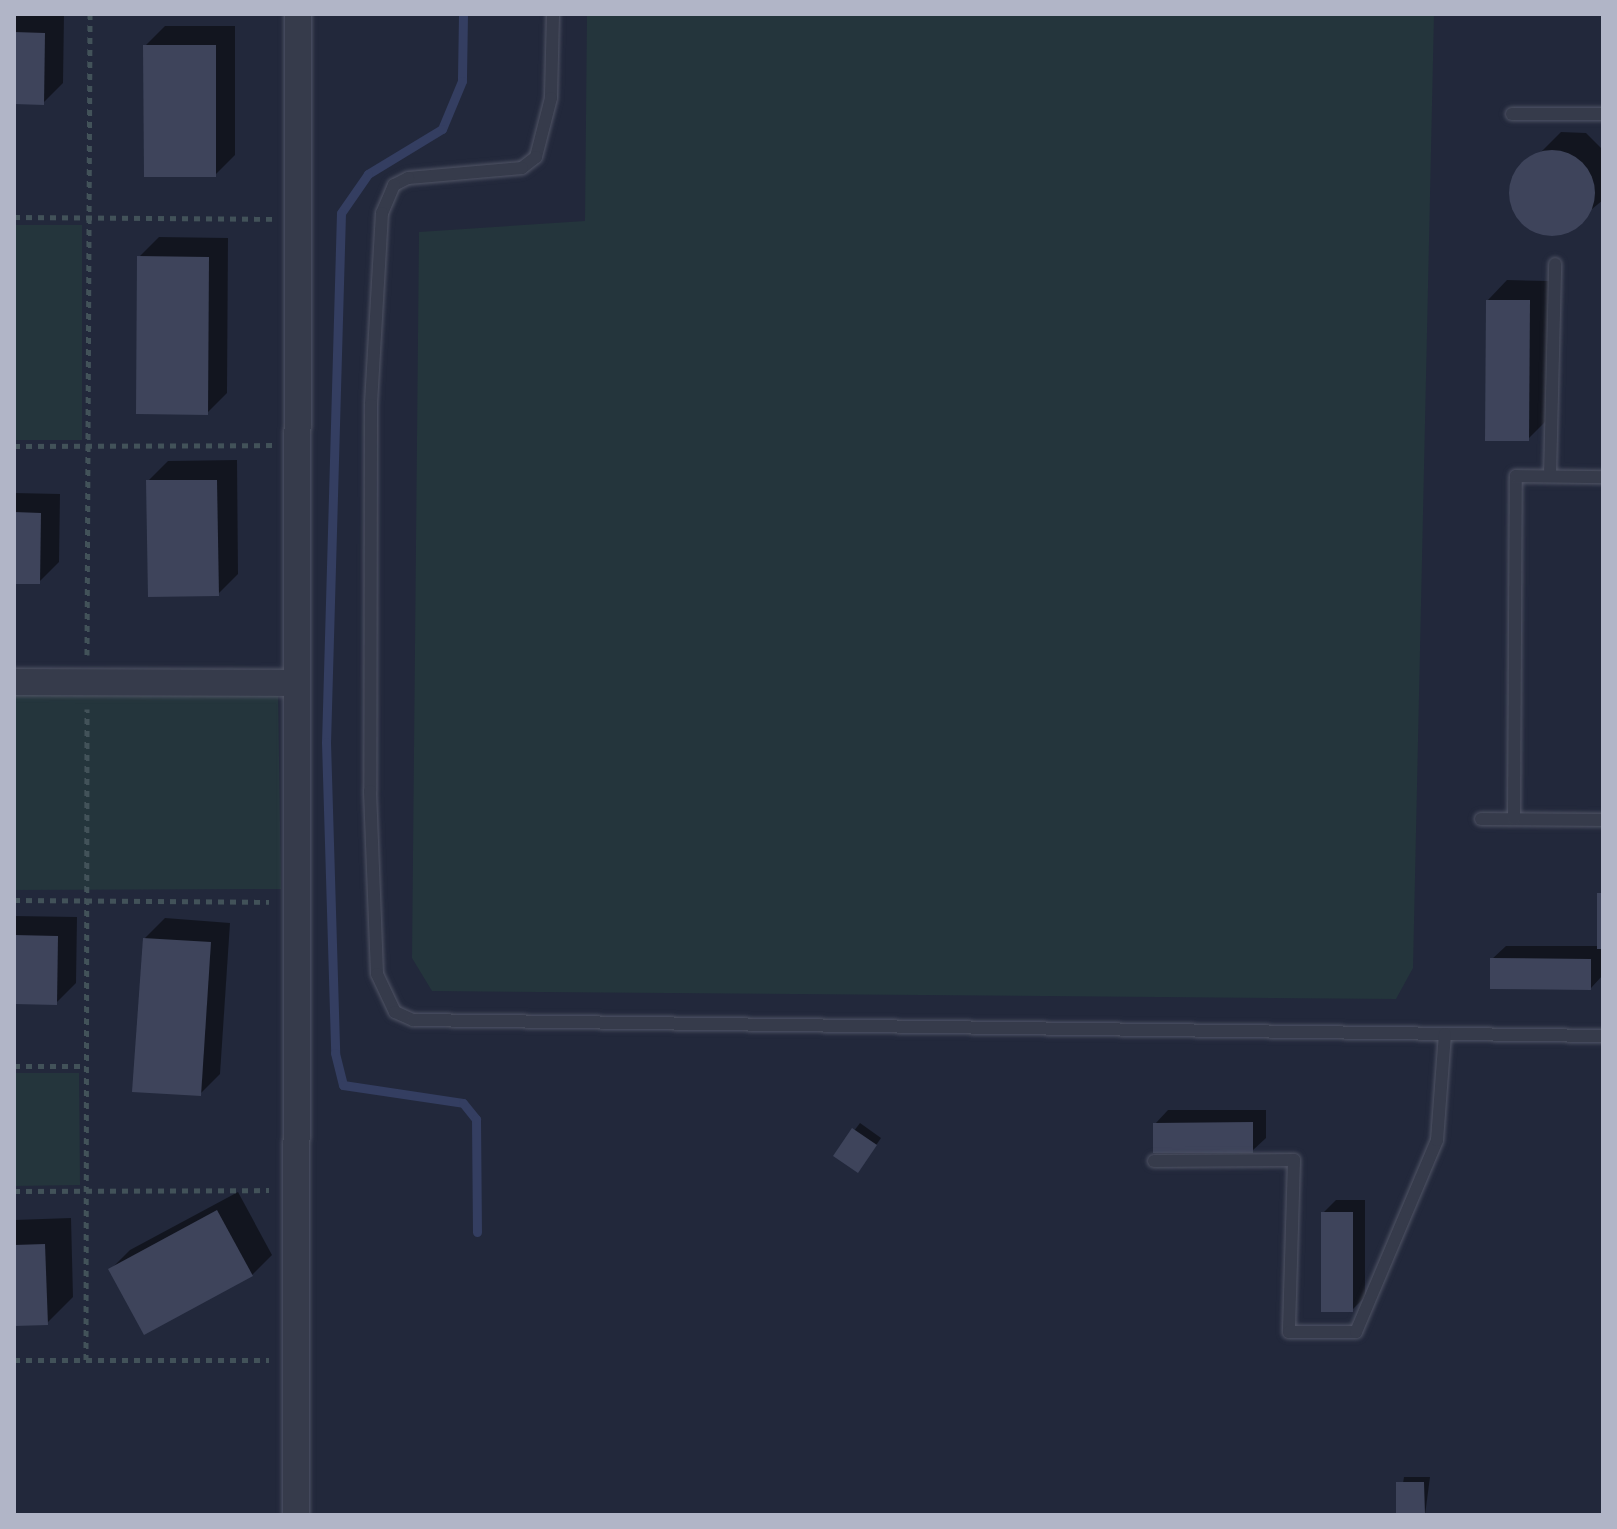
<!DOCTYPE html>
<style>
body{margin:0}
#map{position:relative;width:1617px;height:1529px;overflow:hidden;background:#22283b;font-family:Manrope,sans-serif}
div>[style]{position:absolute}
.green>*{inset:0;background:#24353c}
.shadow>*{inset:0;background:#0007}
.stream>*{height:9px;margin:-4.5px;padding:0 4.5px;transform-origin:4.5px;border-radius:4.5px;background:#343e61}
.building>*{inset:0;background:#3e445b}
.round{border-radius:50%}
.path>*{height:5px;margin-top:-2.5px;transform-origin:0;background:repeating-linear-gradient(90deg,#425259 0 6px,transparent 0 12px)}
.roads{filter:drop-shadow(0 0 2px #515566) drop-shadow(0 0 2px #515566)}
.service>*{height:12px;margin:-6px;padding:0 6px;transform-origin:6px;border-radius:6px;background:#363b4b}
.minor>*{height:26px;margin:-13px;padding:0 13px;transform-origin:13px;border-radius:13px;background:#363b4b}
span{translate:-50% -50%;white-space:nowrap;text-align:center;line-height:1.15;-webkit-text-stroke:6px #1b2030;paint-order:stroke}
.frame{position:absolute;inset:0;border:16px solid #b1b5c7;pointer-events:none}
</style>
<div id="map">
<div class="green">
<i style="clip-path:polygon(587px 14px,1434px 14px,1413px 968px,1396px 999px,432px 991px,412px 958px,419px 232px,585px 221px)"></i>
<i style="clip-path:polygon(14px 225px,82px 225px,82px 440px,14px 440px)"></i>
<i style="clip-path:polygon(14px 692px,278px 693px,281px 889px,14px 890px)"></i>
<i style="clip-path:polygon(14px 1073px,79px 1073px,80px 1185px,14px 1186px)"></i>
</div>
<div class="shadow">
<i style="clip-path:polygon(14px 14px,64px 14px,63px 83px,43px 103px,14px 102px)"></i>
<i style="clip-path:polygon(165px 26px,235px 26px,235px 155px,215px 175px,145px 46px)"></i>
<i style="clip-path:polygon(1561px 132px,1586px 133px,1603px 150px,1603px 200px,1564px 232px,1527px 226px,1513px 205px,1513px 180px)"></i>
<i style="clip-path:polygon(159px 237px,228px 238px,227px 393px,207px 413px,139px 257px)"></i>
<i style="clip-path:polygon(1507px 280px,1549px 281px,1548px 419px,1528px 439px,1488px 300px)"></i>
<i style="clip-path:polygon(237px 460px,238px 574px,218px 594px,148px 481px,168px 461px)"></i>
<i style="clip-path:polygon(14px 493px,60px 494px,59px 562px,39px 582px,14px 582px)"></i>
<i style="clip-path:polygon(1603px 890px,1603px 975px,1591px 988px,1492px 959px,1506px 946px,1599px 946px)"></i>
<i style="clip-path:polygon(14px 916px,77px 917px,76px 983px,56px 1003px,14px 1002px)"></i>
<i style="clip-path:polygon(165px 918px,230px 923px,220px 1074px,200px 1094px,145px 938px)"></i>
<i style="clip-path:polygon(1168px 1110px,1266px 1110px,1266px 1138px,1252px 1151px,1155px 1124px)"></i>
<i style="clip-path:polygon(860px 1123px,881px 1138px,863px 1164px,836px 1155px)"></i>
<i style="clip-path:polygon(238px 1192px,272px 1255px,252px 1275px,110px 1270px,130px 1250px)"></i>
<i style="clip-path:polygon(1336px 1200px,1365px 1200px,1365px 1297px,1352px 1310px,1323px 1213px)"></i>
<i style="clip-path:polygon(71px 1218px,73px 1297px,47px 1323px,14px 1324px,14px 1220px)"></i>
<i style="clip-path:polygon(1404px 1477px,1430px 1477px,1425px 1515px,1398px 1515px)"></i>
</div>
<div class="stream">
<i style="left:463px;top:14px;width:67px;rotate:90.9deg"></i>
<i style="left:462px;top:81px;width:52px;rotate:112.6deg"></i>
<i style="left:442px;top:129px;width:87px;rotate:148.7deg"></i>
<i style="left:368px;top:174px;width:47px;rotate:124.7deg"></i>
<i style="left:341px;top:213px;width:529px;rotate:91.62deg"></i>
<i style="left:326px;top:742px;width:311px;rotate:88.3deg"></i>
<i style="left:335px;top:1053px;width:33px;rotate:76deg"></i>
<i style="left:343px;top:1085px;width:121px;rotate:8.5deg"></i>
<i style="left:463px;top:1103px;width:21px;rotate:51deg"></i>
<i style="left:476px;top:1119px;width:113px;rotate:89.5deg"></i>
</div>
<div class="building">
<i style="clip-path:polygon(14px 32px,45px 33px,44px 105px,14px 104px)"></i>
<i style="clip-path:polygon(143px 45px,216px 45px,216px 177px,144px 177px)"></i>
<i class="round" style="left:1509px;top:150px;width:86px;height:86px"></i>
<i style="clip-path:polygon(137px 256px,209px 257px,208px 415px,136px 414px)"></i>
<i style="clip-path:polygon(1486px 300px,1530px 300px,1529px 441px,1485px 441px)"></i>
<i style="clip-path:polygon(146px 480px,217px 480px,219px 596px,148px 597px)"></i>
<i style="clip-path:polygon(14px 512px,41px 513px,40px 584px,14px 584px)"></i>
<i style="clip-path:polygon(1597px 893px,1603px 893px,1603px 949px,1597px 949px)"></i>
<i style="clip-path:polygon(14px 935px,58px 936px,57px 1005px,14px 1004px)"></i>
<i style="clip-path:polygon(143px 938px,211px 942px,201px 1096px,132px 1092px)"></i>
<i style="clip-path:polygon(1490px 958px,1591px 959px,1591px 990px,1490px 989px)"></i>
<i style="clip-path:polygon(1253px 1122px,1253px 1153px,1153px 1153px,1153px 1123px)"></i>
<i style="clip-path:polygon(852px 1128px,877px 1145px,858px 1173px,833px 1156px)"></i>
<i style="clip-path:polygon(217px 1210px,253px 1276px,144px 1335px,108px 1269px)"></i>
<i style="clip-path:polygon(1321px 1212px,1353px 1212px,1353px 1312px,1321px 1312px)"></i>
<i style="clip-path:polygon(45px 1244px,48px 1325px,14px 1326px,14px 1245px)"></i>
<i style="clip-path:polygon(1396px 1482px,1424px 1482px,1425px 1515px,1396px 1515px)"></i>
</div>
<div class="path">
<i style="left:14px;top:217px;width:259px;rotate:0.4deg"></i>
<i style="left:14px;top:446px;width:259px;rotate:-0.2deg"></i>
<i style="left:87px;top:655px;width:641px;rotate:-89.73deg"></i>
<i style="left:14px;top:900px;width:255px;rotate:0.4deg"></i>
<i style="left:14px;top:1066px;width:71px"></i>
<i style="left:14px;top:1191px;width:255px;rotate:-0.2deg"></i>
<i style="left:14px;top:1360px;width:255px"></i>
<i style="left:86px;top:1360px;width:651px;rotate:-89.91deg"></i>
</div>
<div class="roads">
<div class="service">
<i style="left:553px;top:14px;width:84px;rotate:91.4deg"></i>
<i style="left:551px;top:98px;width:61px;rotate:104.3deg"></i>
<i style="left:536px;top:157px;width:18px;rotate:142deg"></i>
<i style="left:522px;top:168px;width:114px;rotate:175deg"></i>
<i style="left:408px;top:178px;width:16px;rotate:153deg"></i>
<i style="left:394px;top:185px;width:30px;rotate:113deg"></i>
<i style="left:382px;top:213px;width:192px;rotate:93.3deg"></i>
<i style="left:371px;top:405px;width:386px;rotate:90.1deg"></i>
<i style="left:370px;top:791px;width:183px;rotate:87.8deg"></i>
<i style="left:377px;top:974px;width:42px;rotate:64.7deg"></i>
<i style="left:395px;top:1012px;width:20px;rotate:24deg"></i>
<i style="left:413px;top:1020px;width:1190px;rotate:0.77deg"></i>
<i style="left:1512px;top:114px;width:91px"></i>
<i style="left:1550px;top:476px;width:212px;rotate:-88.6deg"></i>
<i style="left:1481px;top:819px;width:122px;rotate:0.5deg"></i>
<i style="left:1514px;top:819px;width:343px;rotate:-89.7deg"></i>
<i style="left:1516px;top:476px;width:87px;rotate:0.7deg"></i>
<i style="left:1154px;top:1161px;width:140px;rotate:-0.4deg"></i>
<i style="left:1294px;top:1160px;width:172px;rotate:91.7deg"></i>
<i style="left:1289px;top:1332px;width:67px"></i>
<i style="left:1356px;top:1332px;width:208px;rotate:-67.1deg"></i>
<i style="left:1437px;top:1140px;width:106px;rotate:-85.7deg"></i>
</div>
<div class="minor">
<i style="left:14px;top:682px;width:282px;rotate:0.2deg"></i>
<i style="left:296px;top:1515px;width:1501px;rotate:-89.92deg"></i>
</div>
</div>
<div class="frame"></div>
</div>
